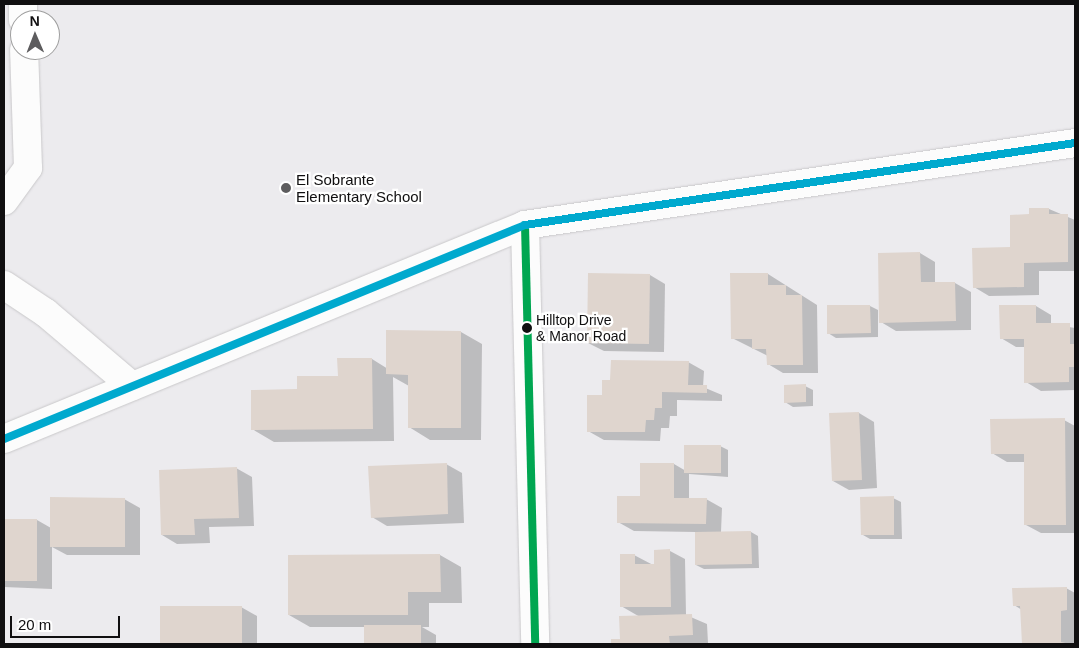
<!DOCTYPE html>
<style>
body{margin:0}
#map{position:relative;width:1079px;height:648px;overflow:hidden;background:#ecebee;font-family:Arial,sans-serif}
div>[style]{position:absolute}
.shadow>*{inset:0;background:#0003}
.building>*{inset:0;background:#dfd5ce}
.roads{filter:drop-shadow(0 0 1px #c9c8ca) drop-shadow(0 0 1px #c9c8ca)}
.minor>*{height:28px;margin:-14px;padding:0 14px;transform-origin:14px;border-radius:14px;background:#fcfcfc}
.bus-1>*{height:8px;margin:-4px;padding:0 4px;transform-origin:4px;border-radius:4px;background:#00a651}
.bus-2>*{height:8px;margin:-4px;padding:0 4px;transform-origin:4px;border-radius:4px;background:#00a9ce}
.dots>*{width:14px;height:14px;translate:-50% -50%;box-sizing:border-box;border:2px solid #fff;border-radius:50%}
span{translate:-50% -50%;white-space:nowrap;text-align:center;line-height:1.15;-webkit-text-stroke:4.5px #fff;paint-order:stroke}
.bus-label{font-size:14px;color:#100f10}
.left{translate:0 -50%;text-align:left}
.poi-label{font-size:15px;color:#100f10}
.frame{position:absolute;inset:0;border:5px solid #100f10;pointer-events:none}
.north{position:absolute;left:10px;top:10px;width:50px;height:50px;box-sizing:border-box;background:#fff;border:1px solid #9f9f9f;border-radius:50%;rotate:359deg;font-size:14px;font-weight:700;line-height:20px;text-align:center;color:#100f10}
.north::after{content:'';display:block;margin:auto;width:18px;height:22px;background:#5d5c5e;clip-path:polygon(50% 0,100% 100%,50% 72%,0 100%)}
.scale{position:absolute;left:10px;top:616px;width:110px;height:22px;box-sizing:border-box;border:2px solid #100f10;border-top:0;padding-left:6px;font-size:15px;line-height:18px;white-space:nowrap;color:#100f10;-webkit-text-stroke:4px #fff;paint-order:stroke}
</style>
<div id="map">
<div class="shadow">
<i style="clip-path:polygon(1049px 209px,1075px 220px,1075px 271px,1039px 271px,1039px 295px,989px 296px,974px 287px,1012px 249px,1030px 215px)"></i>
<i style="clip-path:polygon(920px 253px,935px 262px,935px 283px,955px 283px,971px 292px,971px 330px,896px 331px,881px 322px)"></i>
<i style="clip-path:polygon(768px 274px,817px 305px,818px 373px,783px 373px,768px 364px,768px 356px,732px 338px)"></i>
<i style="clip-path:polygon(650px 275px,665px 284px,664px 352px,604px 351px,588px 343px)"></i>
<i style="clip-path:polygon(870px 306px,878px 310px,878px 337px,836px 338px,828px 333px,828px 307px)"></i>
<i style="clip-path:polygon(1036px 306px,1051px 315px,1051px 324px,1075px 328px,1075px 390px,1041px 391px,1026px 382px,1025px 347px,1016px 347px,1001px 338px)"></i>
<i style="clip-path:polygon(461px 332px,482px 344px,481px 440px,430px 440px,409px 427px,409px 386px,393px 377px,394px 441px,274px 442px,252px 429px,298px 390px,339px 377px,372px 359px,388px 369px)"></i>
<i style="clip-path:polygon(688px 362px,704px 371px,703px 387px,722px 395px,722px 401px,677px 400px,677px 416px,670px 416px,669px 428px,661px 428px,660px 441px,604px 440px,588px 431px,612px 382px)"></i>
<i style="clip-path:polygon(805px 386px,813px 390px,813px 406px,793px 407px,785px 402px)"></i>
<i style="clip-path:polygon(859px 413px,874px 422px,877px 488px,849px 490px,833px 481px)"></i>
<i style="clip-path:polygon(1064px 420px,1075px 426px,1075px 533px,1041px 533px,1026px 525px,1025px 462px,1007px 462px,992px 453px)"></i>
<i style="clip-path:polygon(720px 446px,728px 450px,728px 477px,689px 474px,689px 499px,706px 499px,722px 508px,721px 532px,751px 532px,758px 536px,759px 568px,704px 569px,696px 565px,696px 532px,634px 531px,618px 522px,674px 464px,686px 471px)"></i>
<i style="clip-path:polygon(446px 464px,462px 473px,464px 523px,387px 526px,372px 517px)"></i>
<i style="clip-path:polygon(236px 468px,252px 477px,254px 526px,209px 527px,210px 543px,177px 544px,162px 535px)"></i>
<i style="clip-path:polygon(893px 498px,901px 502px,902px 539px,870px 539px,863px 535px)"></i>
<i style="clip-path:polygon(124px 499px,140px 508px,140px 555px,67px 555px,52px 547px,52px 589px,4px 587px,4px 520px,37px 520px,51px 528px)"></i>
<i style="clip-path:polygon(670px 551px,685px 559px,686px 615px,707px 624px,708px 643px,612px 644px,612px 640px,621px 640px,640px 617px,621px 606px,634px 555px,655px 566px)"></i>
<i style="clip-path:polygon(440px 555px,461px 567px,462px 603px,429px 603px,429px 627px,422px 627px,436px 635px,436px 644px,365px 644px,365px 627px,310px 627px,289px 615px,289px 556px)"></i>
<i style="clip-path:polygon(1066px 588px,1075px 593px,1075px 644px,1009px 644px,1023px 644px,1022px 610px,1014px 605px)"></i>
<i style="clip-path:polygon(161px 607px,241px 607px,257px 616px,257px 644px,161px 644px)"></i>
</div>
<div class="building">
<i style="clip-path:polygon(1029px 208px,1049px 208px,1049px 214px,1068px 214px,1068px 262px,1024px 263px,1024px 287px,973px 288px,972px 248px,1010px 247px,1010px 215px,1029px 214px)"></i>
<i style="clip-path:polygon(920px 252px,921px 282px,955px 282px,956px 321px,879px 323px,878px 253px)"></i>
<i style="clip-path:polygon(588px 273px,650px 274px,649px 344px,587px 343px)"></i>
<i style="clip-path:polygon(730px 273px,768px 273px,768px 285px,786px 285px,786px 295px,802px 295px,803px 365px,767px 365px,766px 349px,752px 349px,752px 339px,731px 339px)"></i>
<i style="clip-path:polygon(827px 305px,870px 305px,871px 333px,827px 334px)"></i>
<i style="clip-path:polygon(999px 305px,1036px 305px,1036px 323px,1070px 323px,1070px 344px,1075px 344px,1075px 367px,1069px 367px,1069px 382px,1024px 383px,1024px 339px,1000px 339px)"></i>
<i style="clip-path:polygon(386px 330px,461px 331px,461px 428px,408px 428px,408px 375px,386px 374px)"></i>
<i style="clip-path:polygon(337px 358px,372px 358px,373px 429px,251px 430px,251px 390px,297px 389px,297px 376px,338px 376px)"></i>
<i style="clip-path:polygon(611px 360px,689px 361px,688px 385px,707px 385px,707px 393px,662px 392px,662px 408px,655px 408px,654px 420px,646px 420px,645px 432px,587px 432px,587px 395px,602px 395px,602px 380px,610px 380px)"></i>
<i style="clip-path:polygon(806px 384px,806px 402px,784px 403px,784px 385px)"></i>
<i style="clip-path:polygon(859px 412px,862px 480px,832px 481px,829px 413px)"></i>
<i style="clip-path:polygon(1065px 418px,1066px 525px,1024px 525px,1024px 454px,991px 454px,990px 419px)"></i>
<i style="clip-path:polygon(684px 445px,721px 445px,721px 473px,684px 473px)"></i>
<i style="clip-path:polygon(447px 463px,448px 514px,371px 518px,368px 466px)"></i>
<i style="clip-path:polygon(640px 463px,674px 463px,674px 498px,707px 498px,706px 524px,617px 523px,617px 496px,640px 496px)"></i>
<i style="clip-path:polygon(237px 467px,239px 518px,194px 519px,195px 535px,161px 535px,159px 470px)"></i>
<i style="clip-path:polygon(894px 496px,894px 535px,861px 535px,860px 497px)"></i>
<i style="clip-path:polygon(50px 497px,125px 498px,125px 547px,50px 547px)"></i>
<i style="clip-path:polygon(4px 519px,37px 519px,37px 581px,4px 581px)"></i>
<i style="clip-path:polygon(751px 531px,752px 564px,695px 565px,695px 532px)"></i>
<i style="clip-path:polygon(670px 549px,671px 607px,620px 607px,620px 554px,635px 554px,635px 564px,654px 564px,654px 550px)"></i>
<i style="clip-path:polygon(440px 554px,441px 592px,408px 592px,408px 615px,288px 615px,288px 555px)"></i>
<i style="clip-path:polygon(1067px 587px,1067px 610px,1061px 611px,1061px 642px,1070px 644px,1022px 644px,1020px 606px,1013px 606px,1012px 588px)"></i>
<i style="clip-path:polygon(160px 606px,242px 606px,242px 644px,160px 644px)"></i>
<i style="clip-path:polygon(692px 614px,693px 635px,669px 636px,670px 644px,611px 644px,611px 639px,620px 639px,619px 616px)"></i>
<i style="clip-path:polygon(364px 625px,421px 625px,421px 644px,364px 644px)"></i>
</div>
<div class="roads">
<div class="minor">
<i style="left:23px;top:4px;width:16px;rotate:90deg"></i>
<i style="left:4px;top:201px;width:41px;rotate:-54deg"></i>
<i style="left:28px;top:168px;width:118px;rotate:-91.9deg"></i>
<i style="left:525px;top:225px;width:419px;rotate:88.6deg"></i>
<i style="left:4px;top:285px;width:50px;rotate:33.7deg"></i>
<i style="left:46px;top:313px;width:113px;rotate:40.3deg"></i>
<i style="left:4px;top:439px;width:563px;rotate:-22.33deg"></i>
<i style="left:525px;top:225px;width:556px;rotate:-8.48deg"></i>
</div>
</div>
<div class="bus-1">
<i style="left:525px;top:225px;width:419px;rotate:88.6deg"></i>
</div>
<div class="bus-2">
<i style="left:4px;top:439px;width:563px;rotate:-22.33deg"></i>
<i style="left:525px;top:225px;width:556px;rotate:-8.48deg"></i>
</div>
<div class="dots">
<i style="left:286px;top:188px;background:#5d5c5e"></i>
<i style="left:527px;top:328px;background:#100f10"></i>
</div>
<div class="bus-label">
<span class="left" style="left:536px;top:328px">Hilltop Drive<br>&amp; Manor Road</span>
</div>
<div class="poi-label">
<span class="left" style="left:296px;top:188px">El Sobrante<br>Elementary School</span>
</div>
<div class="frame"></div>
<div class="north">N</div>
<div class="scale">20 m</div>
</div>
